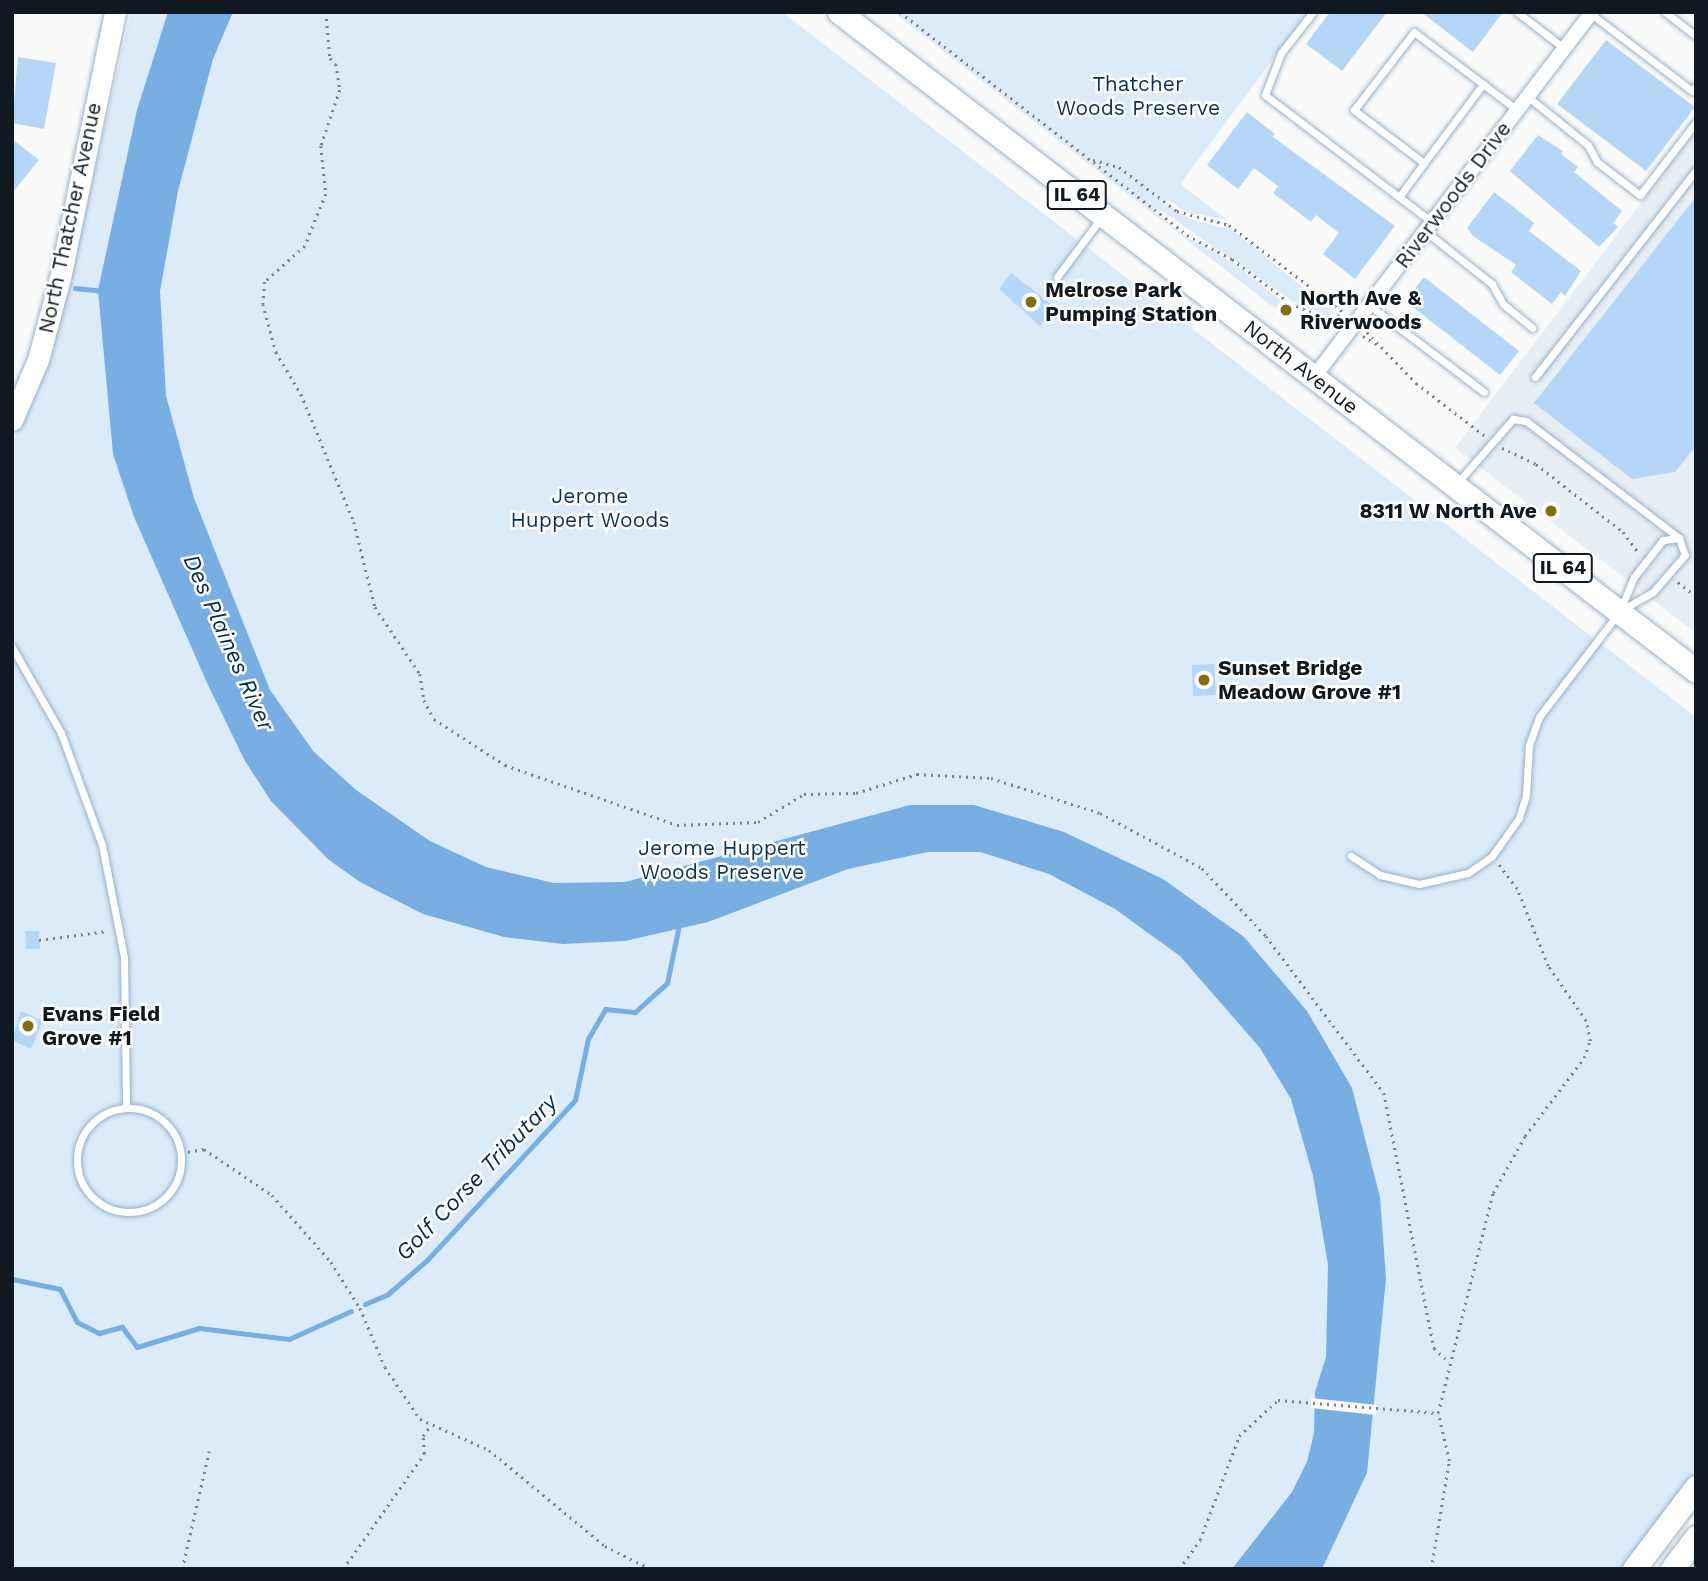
<!DOCTYPE html>
<style>
body{margin:0}
#map{position:relative;width:1708px;height:1581px;overflow:hidden;background:#fafafa;font-family:"Work Sans",sans-serif}
div>[style]{position:absolute}
.built>*{inset:0;background:#e7eef4}
.green>*{inset:0;background:#dcebfa}
.water>*{inset:0;background:#78aee2}
.pier>*{inset:0;background:#fafafa}
.stream>*{height:5px;margin:-2.5px;padding:0 2.5px;transform-origin:2.5px;border-radius:2.5px;background:#78aee2}
.building>*{inset:0;background:#b6d6f7}
.path>*{height:2.5px;margin-top:-1.25px;transform-origin:0;background:repeating-linear-gradient(90deg,#7c8186 0 2px,transparent 0 7px)}
.roads{filter:drop-shadow(0 0 2px #98b1ca) drop-shadow(0 0 2px #98b1ca)}
.lane>*{height:7px;margin:-3.5px;padding:0 3.5px;transform-origin:3.5px;border-radius:3.5px;background:#fff}
.lane>.ring{margin:-3.5px;padding:0;box-sizing:content-box;background:none;border:7px solid #fff;border-radius:50%}
.street>*{height:14px;margin:-7px;padding:0 7px;transform-origin:7px;border-radius:7px;background:#fff}
.secondary>*{height:21px;margin:-10.5px;padding:0 10.5px;transform-origin:10.5px;border-radius:10.5px;background:#fff}
.primary>*{height:23px;margin:-11.5px;padding:0 11.5px;transform-origin:11.5px;border-radius:11.5px;background:#fff}
.dots>*{width:19px;height:19px;translate:-50% -50%;box-sizing:border-box;border:4px solid #fff;border-radius:50%}
span{translate:-50% -50%;white-space:nowrap;text-align:center;line-height:1.15;-webkit-text-stroke:5px #fff;paint-order:stroke}
.shield-label span{padding:2px 5px;background:#fff;border:2px solid;border-radius:5px;-webkit-text-stroke-width:0}
.shield-label{font-size:19px;color:#101922;font-weight:700}
.park-label{font-size:21px;color:#083153}
.street-label{font-size:21px;color:#101922}
.poi-label{font-size:21px;color:#101922;font-weight:700}
.left{translate:0 -50%;text-align:left}
.right{translate:-100% -50%;text-align:right}
.water-label{font-size:23px;color:#022b4d;font-style:italic}
.frame{position:absolute;inset:0;border:14px solid #101922;pointer-events:none}
</style>
<div id="map">
<div class="built">
<i style="clip-path:polygon(1696px 130px,1696px 633px,1455px 448px)"></i>
</div>
<div class="green">
<i style="clip-path:polygon(131px 12px,782px 12px,1696px 717px,1696px 1472px,1622px 1569px,12px 1569px,12px 444px,45px 367px,63px 311px)"></i>
<i style="clip-path:polygon(893px 12px,1308px 12px,1180px 184px,1227px 220px,1186px 212px,1166px 199px,1162px 203px,1190px 219px,1232px 230px,1336px 314px,1325px 315px,1292px 301px,1158px 208px,1155px 213px,1188px 238px,1230px 261px,1282px 301px,1276px 309px)"></i>
</div>
<div class="water">
<i style="clip-path:polygon(168px 12px,233px 12px,213px 59px,178px 191px,160px 291px,166px 396px,194px 498px,270px 690px,314px 752px,356px 790px,430px 841px,486px 867px,554px 883px,625px 882px,910px 805px,974px 805px,1064px 832px,1163px 879px,1244px 937px,1307px 1011px,1352px 1088px,1380px 1197px,1386px 1278px,1367px 1473px,1322px 1569px,1232px 1569px,1292px 1492px,1307px 1462px,1314px 1433px,1315px 1392px,1326px 1357px,1328px 1265px,1313px 1176px,1291px 1099px,1260px 1048px,1180px 956px,1115px 909px,1049px 874px,980px 852px,928px 852px,848px 869px,708px 922px,625px 941px,563px 944px,504px 937px,423px 914px,360px 882px,329px 860px,271px 801px,245px 761px,208px 685px,134px 517px,113px 454px,98px 290px,137px 110px)"></i>
</div>
<div class="pier">
<i style="clip-path:polygon(1311px 1398px,1377px 1405px,1376px 1415px,1311px 1408px)"></i>
</div>
<div class="stream">
<i style="left:75px;top:288px;width:29px;rotate:6deg"></i>
<i style="left:12px;top:1279px;width:49px;rotate:11.8deg"></i>
<i style="left:60px;top:1289px;width:37px;rotate:63deg"></i>
<i style="left:77px;top:1322px;width:25px;rotate:27deg"></i>
<i style="left:99px;top:1333px;width:24px;rotate:-15deg"></i>
<i style="left:122px;top:1327px;width:25px;rotate:53deg"></i>
<i style="left:137px;top:1347px;width:65px;rotate:-17deg"></i>
<i style="left:199px;top:1328px;width:91px;rotate:7deg"></i>
<i style="left:289px;top:1339px;width:68px;rotate:-24.3deg"></i>
<i style="left:365px;top:1304px;width:25px;rotate:-23deg"></i>
<i style="left:388px;top:1294px;width:52px;rotate:-41.1deg"></i>
<i style="left:427px;top:1260px;width:218px;rotate:-47.2deg"></i>
<i style="left:575px;top:1100px;width:62px;rotate:-78deg"></i>
<i style="left:588px;top:1039px;width:34px;rotate:-60deg"></i>
<i style="left:605px;top:1009px;width:30px;rotate:6deg"></i>
<i style="left:635px;top:1012px;width:43px;rotate:-42.2deg"></i>
<i style="left:667px;top:983px;width:59px;rotate:-78.3deg"></i>
</div>
<div class="building">
<i style="clip-path:polygon(1330px 12px,1387px 12px,1342px 71px,1306px 44px)"></i>
<i style="clip-path:polygon(1421px 12px,1503px 12px,1473px 52px)"></i>
<i style="clip-path:polygon(1606px 40px,1695px 107px,1646px 171px,1557px 104px)"></i>
<i style="clip-path:polygon(18px 57px,56px 63px,44px 129px,12px 123px)"></i>
<i style="clip-path:polygon(1247px 112px,1275px 134px,1273px 137px,1395px 226px,1355px 279px,1323px 254px,1339px 233px,1316px 215px,1311px 222px,1273px 193px,1278px 186px,1254px 168px,1238px 189px,1207px 165px)"></i>
<i style="clip-path:polygon(1538px 135px,1563px 151px,1561px 154px,1578px 167px,1574px 172px,1622px 211px,1613px 223px,1618px 227px,1599px 247px,1510px 171px)"></i>
<i style="clip-path:polygon(12px 139px,39px 160px,12px 193px)"></i>
<i style="clip-path:polygon(1494px 192px,1534px 223px,1529px 231px,1581px 271px,1565px 296px,1561px 292px,1552px 304px,1511px 272px,1516px 265px,1473px 236px,1467px 228px)"></i>
<i style="clip-path:polygon(1696px 197px,1696px 446px,1675px 472px,1632px 479px,1534px 403px)"></i>
<i style="clip-path:polygon(1011px 273px,1055px 307px,1040px 326px,999px 289px)"></i>
<i style="clip-path:polygon(1424px 277px,1519px 351px,1500px 375px,1405px 301px)"></i>
<i style="clip-path:polygon(1214px 664px,1216px 695px,1193px 696px,1192px 665px)"></i>
<i style="clip-path:polygon(25px 931px,39px 931px,40px 949px,26px 949px)"></i>
<i style="clip-path:polygon(21px 1011px,43px 1021px,31px 1049px,12px 1040px)"></i>
</div>
<div class="path">
<i style="left:326px;top:12px;width:46px;rotate:85deg"></i>
<i style="left:330px;top:58px;width:8px;rotate:45deg"></i>
<i style="left:336px;top:64px;width:26px;rotate:81deg"></i>
<i style="left:340px;top:90px;width:59px;rotate:108.7deg"></i>
<i style="left:321px;top:146px;width:48px;rotate:84.1deg"></i>
<i style="left:326px;top:194px;width:56px;rotate:112deg"></i>
<i style="left:305px;top:246px;width:54px;rotate:138deg"></i>
<i style="left:265px;top:282px;width:22px;rotate:95deg"></i>
<i style="left:263px;top:304px;width:50px;rotate:74.8deg"></i>
<i style="left:276px;top:352px;width:49px;rotate:59.2deg"></i>
<i style="left:301px;top:394px;width:139px;rotate:67.5deg"></i>
<i style="left:354px;top:522px;width:88px;rotate:76.1deg"></i>
<i style="left:375px;top:607px;width:81px;rotate:56.1deg"></i>
<i style="left:420px;top:674px;width:26px;rotate:81deg"></i>
<i style="left:424px;top:700px;width:21px;rotate:62deg"></i>
<i style="left:434px;top:719px;width:85px;rotate:32.9deg"></i>
<i style="left:505px;top:765px;width:182px;rotate:19.2deg"></i>
<i style="left:677px;top:825px;width:81px;rotate:-2.1deg"></i>
<i style="left:758px;top:822px;width:54px;rotate:-31.3deg"></i>
<i style="left:804px;top:794px;width:52px;rotate:-1.1deg"></i>
<i style="left:856px;top:793px;width:64px;rotate:-17.3deg"></i>
<i style="left:917px;top:774px;width:74px;rotate:3.1deg"></i>
<i style="left:991px;top:778px;width:114px;rotate:17.8deg"></i>
<i style="left:1100px;top:813px;width:116px;rotate:28.3deg"></i>
<i style="left:1202px;top:868px;width:93px;rotate:46.7deg"></i>
<i style="left:1266px;top:936px;width:196px;rotate:53.1deg"></i>
<i style="left:1384px;top:1093px;width:260px;rotate:78.9deg"></i>
<i style="left:1434px;top:1348px;width:21px;rotate:43deg"></i>
<i style="left:900px;top:12px;width:363px;rotate:37.8deg"></i>
<i style="left:1187px;top:235px;width:51px;rotate:28.1deg"></i>
<i style="left:1232px;top:259px;width:73px;rotate:37.2deg"></i>
<i style="left:1290px;top:303px;width:52px;rotate:23.6deg"></i>
<i style="left:1093px;top:160px;width:27px;rotate:15deg"></i>
<i style="left:1119px;top:167px;width:73px;rotate:37.2deg"></i>
<i style="left:1177px;top:211px;width:54px;rotate:15.1deg"></i>
<i style="left:1229px;top:225px;width:143px;rotate:37.3deg"></i>
<i style="left:1334px;top:322px;width:14px;rotate:-54deg"></i>
<i style="left:1367px;top:332px;width:71px;rotate:46.1deg"></i>
<i style="left:1416px;top:383px;width:87px;rotate:37.5deg"></i>
<i style="left:1363px;top:336px;width:17px;rotate:31deg"></i>
<i style="left:1502px;top:448px;width:38px;rotate:25deg"></i>
<i style="left:1536px;top:464px;width:110px;rotate:38deg"></i>
<i style="left:1623px;top:532px;width:26px;rotate:53deg"></i>
<i style="left:1678px;top:582px;width:23px;rotate:38deg"></i>
<i style="left:39px;top:940px;width:69px;rotate:-7.5deg"></i>
<i style="left:181px;top:1153px;width:23px;rotate:-10deg"></i>
<i style="left:204px;top:1149px;width:82px;rotate:34.1deg"></i>
<i style="left:272px;top:1195px;width:89px;rotate:48.6deg"></i>
<i style="left:331px;top:1262px;width:54px;rotate:57.8deg"></i>
<i style="left:360px;top:1308px;width:64px;rotate:67deg"></i>
<i style="left:385px;top:1367px;width:63px;rotate:56.1deg"></i>
<i style="left:420px;top:1419px;width:76px;rotate:24.2deg"></i>
<i style="left:489px;top:1450px;width:151px;rotate:39.6deg"></i>
<i style="left:605px;top:1546px;width:51px;rotate:26.6deg"></i>
<i style="left:182px;top:1569px;width:121px;rotate:-77.1deg"></i>
<i style="left:343px;top:1569px;width:141px;rotate:-54.8deg"></i>
<i style="left:424px;top:1454px;width:18px;rotate:-93deg"></i>
<i style="left:423px;top:1436px;width:12px;rotate:-55deg"></i>
<i style="left:1179px;top:1569px;width:36px;rotate:-54deg"></i>
<i style="left:1200px;top:1540px;width:111px;rotate:-69.4deg"></i>
<i style="left:1239px;top:1436px;width:53px;rotate:-42.7deg"></i>
<i style="left:1278px;top:1400px;width:161px;rotate:4.6deg"></i>
<i style="left:1438px;top:1413px;width:227px;rotate:-76deg"></i>
<i style="left:1493px;top:1193px;width:65px;rotate:-60.7deg"></i>
<i style="left:1525px;top:1136px;width:98px;rotate:-52.9deg"></i>
<i style="left:1584px;top:1058px;width:18px;rotate:-71deg"></i>
<i style="left:1590px;top:1041px;width:20px;rotate:-101deg"></i>
<i style="left:1586px;top:1021px;width:67px;rotate:-124.6deg"></i>
<i style="left:1548px;top:966px;width:83px;rotate:-111.9deg"></i>
<i style="left:1517px;top:889px;width:31px;rotate:-127deg"></i>
<i style="left:1431px;top:1569px;width:109px;rotate:-80.5deg"></i>
<i style="left:1449px;top:1461px;width:49px;rotate:-102.9deg"></i>
</div>
<div class="roads">
<div class="lane">
<i style="left:1313px;top:12px;width:52px;rotate:128deg"></i>
<i style="left:1281px;top:53px;width:45px;rotate:110.9deg"></i>
<i style="left:1265px;top:95px;width:168px;rotate:37.3deg"></i>
<i style="left:1517px;top:12px;width:59px;rotate:37.5deg"></i>
<i style="left:1665px;top:12px;width:39px;rotate:38deg"></i>
<i style="left:1591px;top:14px;width:127px;rotate:37.3deg"></i>
<i style="left:1692px;top:91px;width:6px;rotate:-51deg"></i>
<i style="left:1528px;top:97px;width:77px;rotate:38.7deg"></i>
<i style="left:1588px;top:145px;width:19px;rotate:62deg"></i>
<i style="left:1597px;top:162px;width:54px;rotate:37.5deg"></i>
<i style="left:1640px;top:195px;width:92px;rotate:-52.5deg"></i>
<i style="left:1424px;top:163px;width:99px;rotate:-53.2deg"></i>
<i style="left:1432px;top:222px;width:41px;rotate:-142.9deg"></i>
<i style="left:1399px;top:197px;width:42px;rotate:-53.7deg"></i>
<i style="left:1424px;top:163px;width:88px;rotate:-142.9deg"></i>
<i style="left:1354px;top:110px;width:98px;rotate:-52.4deg"></i>
<i style="left:1414px;top:32px;width:129px;rotate:37.1deg"></i>
<i style="left:1425px;top:231px;width:85px;rotate:38.3deg"></i>
<i style="left:1492px;top:284px;width:23px;rotate:61deg"></i>
<i style="left:1503px;top:304px;width:38px;rotate:39deg"></i>
<i style="left:1057px;top:277px;width:74px;rotate:-53.3deg"></i>
<i style="left:1369px;top:305px;width:144px;rotate:37.1deg"></i>
<i style="left:1535px;top:377px;width:262px;rotate:-52.1deg"></i>
<i style="left:1458px;top:482px;width:84px;rotate:-48.9deg"></i>
<i style="left:1513px;top:419px;width:13px;rotate:9deg"></i>
<i style="left:1526px;top:421px;width:193px;rotate:37.4deg"></i>
<i style="left:1679px;top:538px;width:18px;rotate:71deg"></i>
<i style="left:1685px;top:555px;width:49px;rotate:130.9deg"></i>
<i style="left:1653px;top:592px;width:34px;rotate:150deg"></i>
<i style="left:12px;top:647px;width:99px;rotate:60.3deg"></i>
<i style="left:61px;top:733px;width:119px;rotate:69.9deg"></i>
<i style="left:102px;top:845px;width:114px;rotate:78.9deg"></i>
<i style="left:124px;top:957px;width:150px;rotate:89.2deg"></i>
<i style="left:1351px;top:856px;width:35px;rotate:33deg"></i>
<i style="left:1380px;top:875px;width:40px;rotate:13deg"></i>
<i style="left:1419px;top:884px;width:50px;rotate:-12.7deg"></i>
<i style="left:1468px;top:873px;width:29px;rotate:-35deg"></i>
<i style="left:1492px;top:856px;width:47px;rotate:-54.6deg"></i>
<i style="left:1519px;top:818px;width:24px;rotate:-73deg"></i>
<i style="left:1526px;top:795px;width:50px;rotate:-86.6deg"></i>
<i style="left:1529px;top:745px;width:30px;rotate:-70deg"></i>
<i style="left:1539px;top:717px;width:133px;rotate:-52.6deg"></i>
<i style="left:1620px;top:611px;width:37px;rotate:-68deg"></i>
<i style="left:1634px;top:577px;width:47px;rotate:-51.9deg"></i>
<i style="left:1663px;top:540px;width:16px;rotate:-7deg"></i>
<i class="ring" style="left:77px;top:1108px;width:97px;height:97px"></i>
</div>
<div class="street">
<i style="left:1314px;top:377px;width:459px;rotate:-52.7deg"></i>
</div>
<div class="secondary">
<i style="left:12px;top:420px;width:65px;rotate:-66.6deg"></i>
<i style="left:38px;top:360px;width:85px;rotate:-75deg"></i>
<i style="left:60px;top:278px;width:272px;rotate:-78.3deg"></i>
</div>
<div class="primary">
<i style="left:839px;top:12px;width:1081px;rotate:37.56deg"></i>
<i style="left:1634px;top:1569px;width:103px;rotate:-52.9deg"></i>
<i style="left:1672px;top:1569px;width:40px;rotate:-53deg"></i>
</div>
</div>
<div class="dots">
<i style="left:1031px;top:302px;background:#7f6f0e"></i>
<i style="left:1286px;top:310px;background:#7f6f0e"></i>
<i style="left:1551px;top:511px;background:#7f6f0e"></i>
<i style="left:1204px;top:680px;background:#7f6f0e"></i>
<i style="left:28px;top:1026px;background:#7f6f0e"></i>
</div>
<div class="shield-label">
<span style="left:1077px;top:195px">IL 64</span>
<span style="left:1563px;top:568px">IL 64</span>
</div>
<div class="park-label">
<span style="left:1138px;top:96px">Thatcher<br>Woods Preserve</span>
<span style="left:590px;top:508px">Jerome<br>Huppert Woods</span>
<span style="left:722px;top:860px">Jerome Huppert<br>Woods Preserve</span>
</div>
<div class="street-label">
<span style="left:1453px;top:195px;rotate:-53deg">Riverwoods Drive</span>
<span style="left:70px;top:218px;rotate:-78deg">North Thatcher Avenue</span>
<span style="left:1301px;top:367px;rotate:38deg">North Avenue</span>
</div>
<div class="poi-label">
<span class="left" style="left:1045px;top:302px">Melrose Park<br>Pumping Station</span>
<span class="left" style="left:1300px;top:310px">North Ave &amp;<br>Riverwoods</span>
<span class="right" style="left:1537px;top:511px">8311 W North Ave</span>
<span class="left" style="left:1218px;top:680px">Sunset Bridge<br>Meadow Grove #1</span>
<span class="left" style="left:42px;top:1026px">Evans Field<br>Grove #1</span>
</div>
<div class="water-label">
<span style="left:228px;top:643px;rotate:66deg">Des Plaines River</span>
<span style="left:477px;top:1178px;rotate:-46deg">Golf Corse Tributary</span>
</div>
<div class="frame"></div>
</div>
